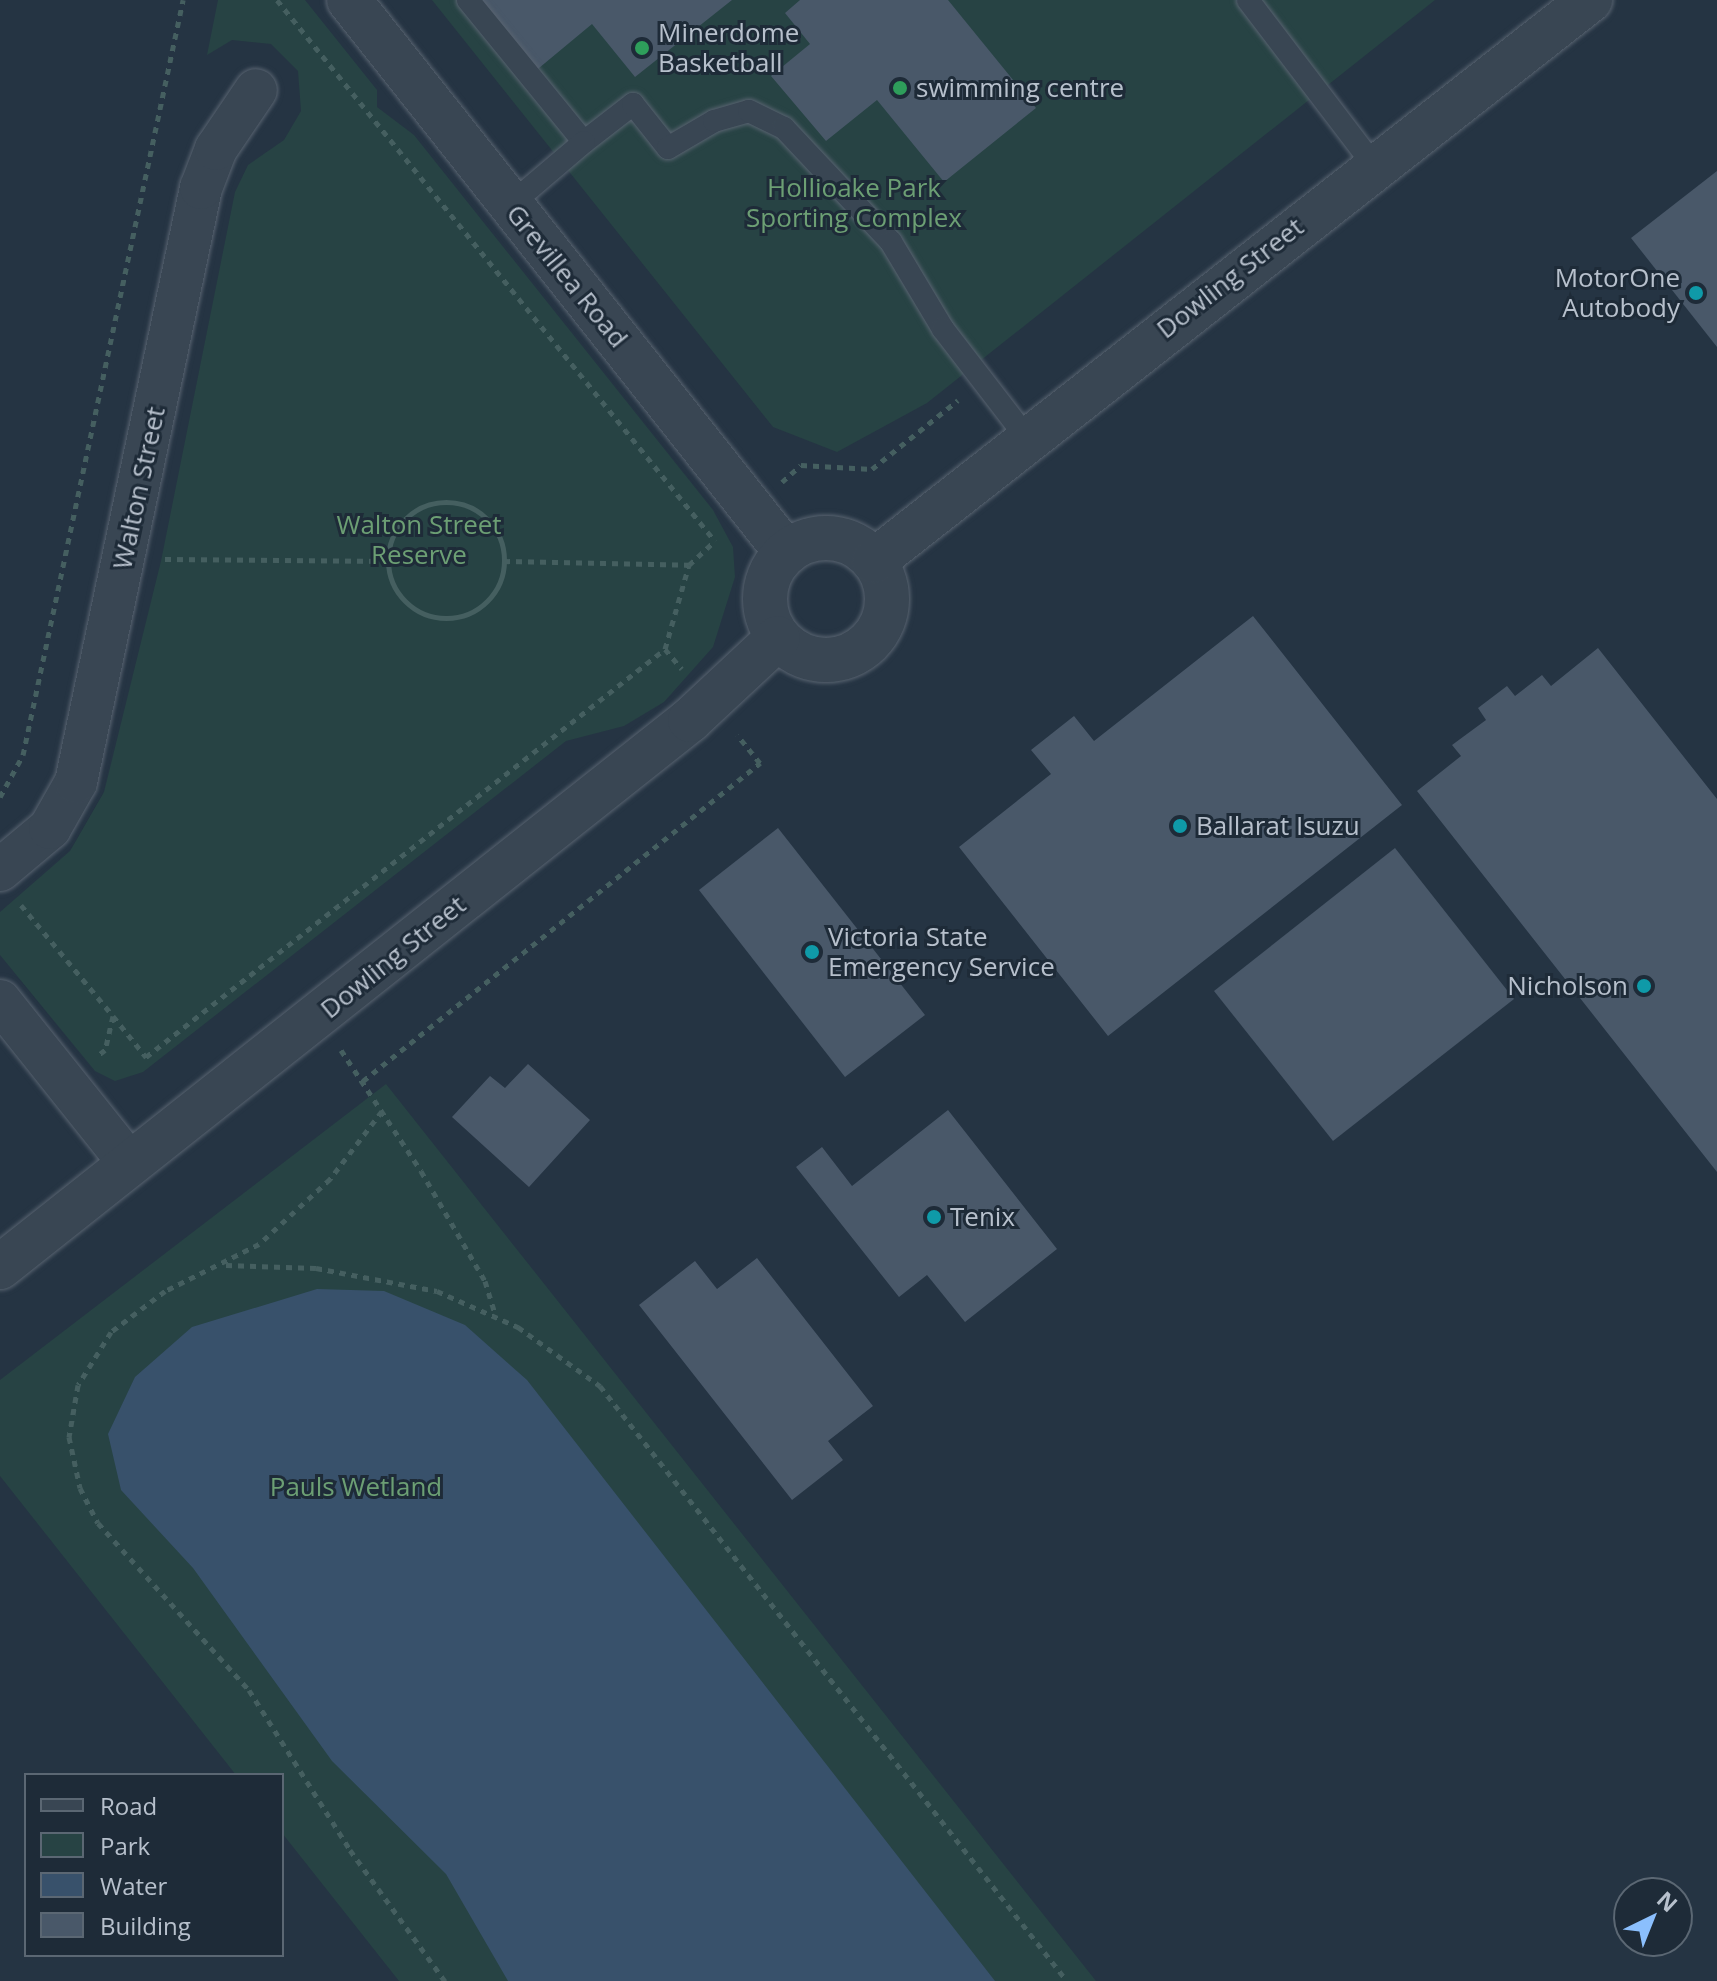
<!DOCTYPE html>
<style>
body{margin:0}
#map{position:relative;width:1717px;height:1981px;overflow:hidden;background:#253443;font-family:"Open Sans",sans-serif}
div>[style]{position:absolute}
.green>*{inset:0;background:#274344}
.water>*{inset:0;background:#38516b}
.building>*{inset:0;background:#495869}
.path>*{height:5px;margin-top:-2.5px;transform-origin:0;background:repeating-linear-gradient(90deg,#455f60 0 6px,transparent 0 12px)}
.path>.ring{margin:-2.5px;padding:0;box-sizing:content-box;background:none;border:5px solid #455f60;border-radius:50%}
.roads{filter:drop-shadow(0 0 2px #586370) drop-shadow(0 0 2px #586370)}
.service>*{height:22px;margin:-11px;padding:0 11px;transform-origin:11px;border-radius:11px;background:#394653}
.minor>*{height:42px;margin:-21px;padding:0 21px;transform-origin:21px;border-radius:21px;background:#394653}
.tertiary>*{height:44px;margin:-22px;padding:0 22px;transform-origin:22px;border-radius:22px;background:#394653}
.tertiary>.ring{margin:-22px;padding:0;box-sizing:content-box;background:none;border:44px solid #394653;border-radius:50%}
.dots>*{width:22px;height:22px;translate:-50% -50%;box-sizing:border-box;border:4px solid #1e2b38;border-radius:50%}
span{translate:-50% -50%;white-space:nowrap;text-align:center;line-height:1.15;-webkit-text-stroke:6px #1e2b38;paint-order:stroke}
.poi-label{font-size:26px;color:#b7c0cc}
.left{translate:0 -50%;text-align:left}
.right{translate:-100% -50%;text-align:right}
.park-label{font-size:26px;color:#6c9f74}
.street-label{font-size:26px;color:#b7c0cc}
.legend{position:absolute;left:24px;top:1773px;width:260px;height:184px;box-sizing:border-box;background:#1e2b38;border:2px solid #5b6773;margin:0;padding:10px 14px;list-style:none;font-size:24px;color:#b7c0cc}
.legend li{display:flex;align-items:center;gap:16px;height:40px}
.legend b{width:40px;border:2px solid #5b6773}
.north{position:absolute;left:1613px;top:1877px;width:80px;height:80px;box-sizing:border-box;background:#1e2b38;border:2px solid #5b6773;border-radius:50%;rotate:43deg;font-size:22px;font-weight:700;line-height:32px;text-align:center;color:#b7c0cc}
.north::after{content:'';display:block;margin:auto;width:28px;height:36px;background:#8bbffd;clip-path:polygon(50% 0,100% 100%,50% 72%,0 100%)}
</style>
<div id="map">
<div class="green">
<i style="clip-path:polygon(218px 0,305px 0,377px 90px,377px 107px,414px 135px,713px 510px,733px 547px,735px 577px,713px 647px,664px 702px,624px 726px,566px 741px,143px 1072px,115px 1081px,95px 1071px,0 955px,0 912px,70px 851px,104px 792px,161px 561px,235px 192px,248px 165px,284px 140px,301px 111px,298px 71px,271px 44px,232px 40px,207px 55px)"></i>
<i style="clip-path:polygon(432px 0,1435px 0,927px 403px,837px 452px,773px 427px)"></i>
<i style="clip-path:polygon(386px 1084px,1096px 1981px,399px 1981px,282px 1833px,282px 1775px,236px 1775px,0 1476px,0 1380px)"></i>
</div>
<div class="water">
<i style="clip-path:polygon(317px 1289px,384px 1291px,465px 1325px,527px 1380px,995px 1981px,508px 1981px,446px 1874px,332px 1761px,193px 1568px,121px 1490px,108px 1434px,135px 1377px,192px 1327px)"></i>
</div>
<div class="building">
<i style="clip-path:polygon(480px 0,732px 0,635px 77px,592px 24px,533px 73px)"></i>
<i style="clip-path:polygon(800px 0,948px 0,1036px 108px,944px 182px,877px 100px,826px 141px,771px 76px,810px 44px,785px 13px)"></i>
<i style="clip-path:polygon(1717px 171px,1717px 347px,1631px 238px)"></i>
<i style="clip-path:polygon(1253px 616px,1402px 805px,1108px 1036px,959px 847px,1051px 774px,1031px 750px,1074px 716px,1094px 741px)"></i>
<i style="clip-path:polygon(1598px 648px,1717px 799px,1717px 1172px,1417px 791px,1461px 756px,1452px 745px,1486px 720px,1478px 708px,1507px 686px,1515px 696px,1542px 675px,1551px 686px)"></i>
<i style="clip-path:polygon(778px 828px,925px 1015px,845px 1077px,699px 890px)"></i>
<i style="clip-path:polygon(1395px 848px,1514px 999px,1333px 1141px,1214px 991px)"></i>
<i style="clip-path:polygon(528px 1064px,590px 1120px,529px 1187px,452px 1117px,490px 1076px,505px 1088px)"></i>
<i style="clip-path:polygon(948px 1110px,1057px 1249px,965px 1322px,927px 1275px,899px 1297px,796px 1167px,822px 1147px,852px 1186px)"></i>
<i style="clip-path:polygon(757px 1258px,873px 1406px,828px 1441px,843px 1460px,792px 1500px,639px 1305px,695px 1261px,717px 1289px)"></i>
</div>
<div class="path">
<i style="left:277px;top:0;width:696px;rotate:51.01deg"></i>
<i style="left:782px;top:482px;width:25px;rotate:-42deg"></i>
<i style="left:801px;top:465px;width:71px;rotate:3.2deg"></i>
<i style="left:872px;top:469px;width:110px;rotate:-38.7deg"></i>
<i class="ring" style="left:388px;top:502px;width:111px;height:111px"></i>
<i style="left:165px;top:559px;width:223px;rotate:0.5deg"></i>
<i style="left:504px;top:561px;width:185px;rotate:1.2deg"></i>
<i style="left:665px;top:649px;width:87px;rotate:-74.1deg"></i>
<i style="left:689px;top:565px;width:35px;rotate:-43deg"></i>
<i style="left:0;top:797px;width:48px;rotate:-61.3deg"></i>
<i style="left:23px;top:755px;width:772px;rotate:-78.03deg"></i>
<i style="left:21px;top:905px;width:144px;rotate:50.3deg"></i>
<i style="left:113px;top:1016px;width:35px;rotate:103deg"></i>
<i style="left:105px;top:1050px;width:10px;rotate:143deg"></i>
<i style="left:113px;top:1016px;width:53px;rotate:51.2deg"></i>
<i style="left:146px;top:1057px;width:660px;rotate:-38.17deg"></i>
<i style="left:665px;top:649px;width:26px;rotate:50deg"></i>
<i style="left:341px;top:1050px;width:145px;rotate:56.5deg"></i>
<i style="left:421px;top:1171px;width:127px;rotate:59.8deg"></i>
<i style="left:485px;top:1281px;width:34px;rotate:73deg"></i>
<i style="left:363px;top:1081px;width:509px;rotate:-38.69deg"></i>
<i style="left:760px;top:763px;width:36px;rotate:-129deg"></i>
<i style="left:382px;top:1111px;width:86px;rotate:127.4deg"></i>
<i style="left:330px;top:1179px;width:96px;rotate:137.5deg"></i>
<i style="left:259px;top:1244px;width:105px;rotate:153.4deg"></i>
<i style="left:165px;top:1291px;width:68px;rotate:142.8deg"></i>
<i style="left:111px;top:1332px;width:62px;rotate:121.9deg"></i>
<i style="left:78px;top:1385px;width:53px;rotate:99.8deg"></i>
<i style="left:69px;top:1437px;width:52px;rotate:77.8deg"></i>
<i style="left:80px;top:1488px;width:39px;rotate:63deg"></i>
<i style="left:98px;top:1523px;width:225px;rotate:47.9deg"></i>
<i style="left:249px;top:1690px;width:189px;rotate:57.7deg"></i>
<i style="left:350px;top:1850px;width:162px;rotate:54.1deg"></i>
<i style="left:226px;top:1265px;width:90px;rotate:1.9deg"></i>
<i style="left:316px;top:1268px;width:123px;rotate:10.8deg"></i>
<i style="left:437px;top:1291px;width:89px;rotate:24deg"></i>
<i style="left:518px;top:1327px;width:101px;rotate:35.7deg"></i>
<i style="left:600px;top:1386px;width:756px;rotate:51.87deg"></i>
</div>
<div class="roads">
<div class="service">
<i style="left:468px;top:0;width:183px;rotate:50.8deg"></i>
<i style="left:584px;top:142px;width:62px;rotate:-37.8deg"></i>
<i style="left:633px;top:104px;width:56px;rotate:51.5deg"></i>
<i style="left:668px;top:148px;width:53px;rotate:-30.4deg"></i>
<i style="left:714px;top:121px;width:36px;rotate:-16deg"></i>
<i style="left:749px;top:111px;width:39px;rotate:26deg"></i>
<i style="left:784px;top:128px;width:156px;rotate:46.8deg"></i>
<i style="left:891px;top:242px;width:101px;rotate:59.1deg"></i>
<i style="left:943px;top:329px;width:138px;rotate:52.4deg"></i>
<i style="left:1248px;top:0;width:206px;rotate:52.7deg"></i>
<i style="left:510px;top:205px;width:97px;rotate:-40.4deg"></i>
</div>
<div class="minor">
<i style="left:0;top:870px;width:65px;rotate:-40deg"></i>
<i style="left:50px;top:828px;width:53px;rotate:-60.5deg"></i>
<i style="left:76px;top:782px;width:607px;rotate:-78.12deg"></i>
<i style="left:201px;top:188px;width:42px;rotate:-69deg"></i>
<i style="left:216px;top:149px;width:71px;rotate:-55.9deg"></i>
<i style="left:0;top:1001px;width:208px;rotate:51.4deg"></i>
</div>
<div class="tertiary">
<i style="left:349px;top:0;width:704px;rotate:51.63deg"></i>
<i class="ring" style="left:765px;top:538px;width:78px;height:78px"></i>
<i style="left:874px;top:561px;width:910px;rotate:-38.08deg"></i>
<i style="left:0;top:1267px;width:881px;rotate:-38.41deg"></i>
<i style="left:690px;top:720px;width:120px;rotate:-43deg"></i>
</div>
</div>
<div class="dots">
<i style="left:642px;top:48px;background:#2e9e5b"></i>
<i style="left:900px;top:88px;background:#2e9e5b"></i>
<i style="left:1696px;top:293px;background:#0f9aa8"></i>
<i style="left:1180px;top:826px;background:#0f9aa8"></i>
<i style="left:812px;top:952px;background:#0f9aa8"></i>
<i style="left:1644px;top:986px;background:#0f9aa8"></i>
<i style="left:934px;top:1217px;background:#0f9aa8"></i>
</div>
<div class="poi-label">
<span class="left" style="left:658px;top:48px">Minerdome<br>Basketball</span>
<span class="left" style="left:916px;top:88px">swimming centre</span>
<span class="right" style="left:1680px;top:293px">MotorOne<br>Autobody</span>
<span class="left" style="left:1196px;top:826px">Ballarat Isuzu</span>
<span class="left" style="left:828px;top:952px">Victoria State<br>Emergency Service</span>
<span class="right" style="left:1628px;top:986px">Nicholson</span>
<span class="left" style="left:950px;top:1217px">Tenix</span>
</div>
<div class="park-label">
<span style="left:854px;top:203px">Hollioake Park<br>Sporting Complex</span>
<span style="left:419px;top:540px">Walton Street<br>Reserve</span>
<span style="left:356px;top:1487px">Pauls Wetland</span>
</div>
<div class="street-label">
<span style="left:567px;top:276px;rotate:51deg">Grevillea Road</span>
<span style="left:1230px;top:278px;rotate:-38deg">Dowling Street</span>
<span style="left:139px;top:488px;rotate:-78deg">Walton Street</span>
<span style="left:393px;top:957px;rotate:-39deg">Dowling Street</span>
</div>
<ul class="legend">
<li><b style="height:10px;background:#394653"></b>Road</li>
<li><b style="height:22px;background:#274344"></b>Park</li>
<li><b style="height:22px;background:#38516b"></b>Water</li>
<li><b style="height:22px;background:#495869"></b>Building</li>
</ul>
<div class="north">N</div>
</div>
